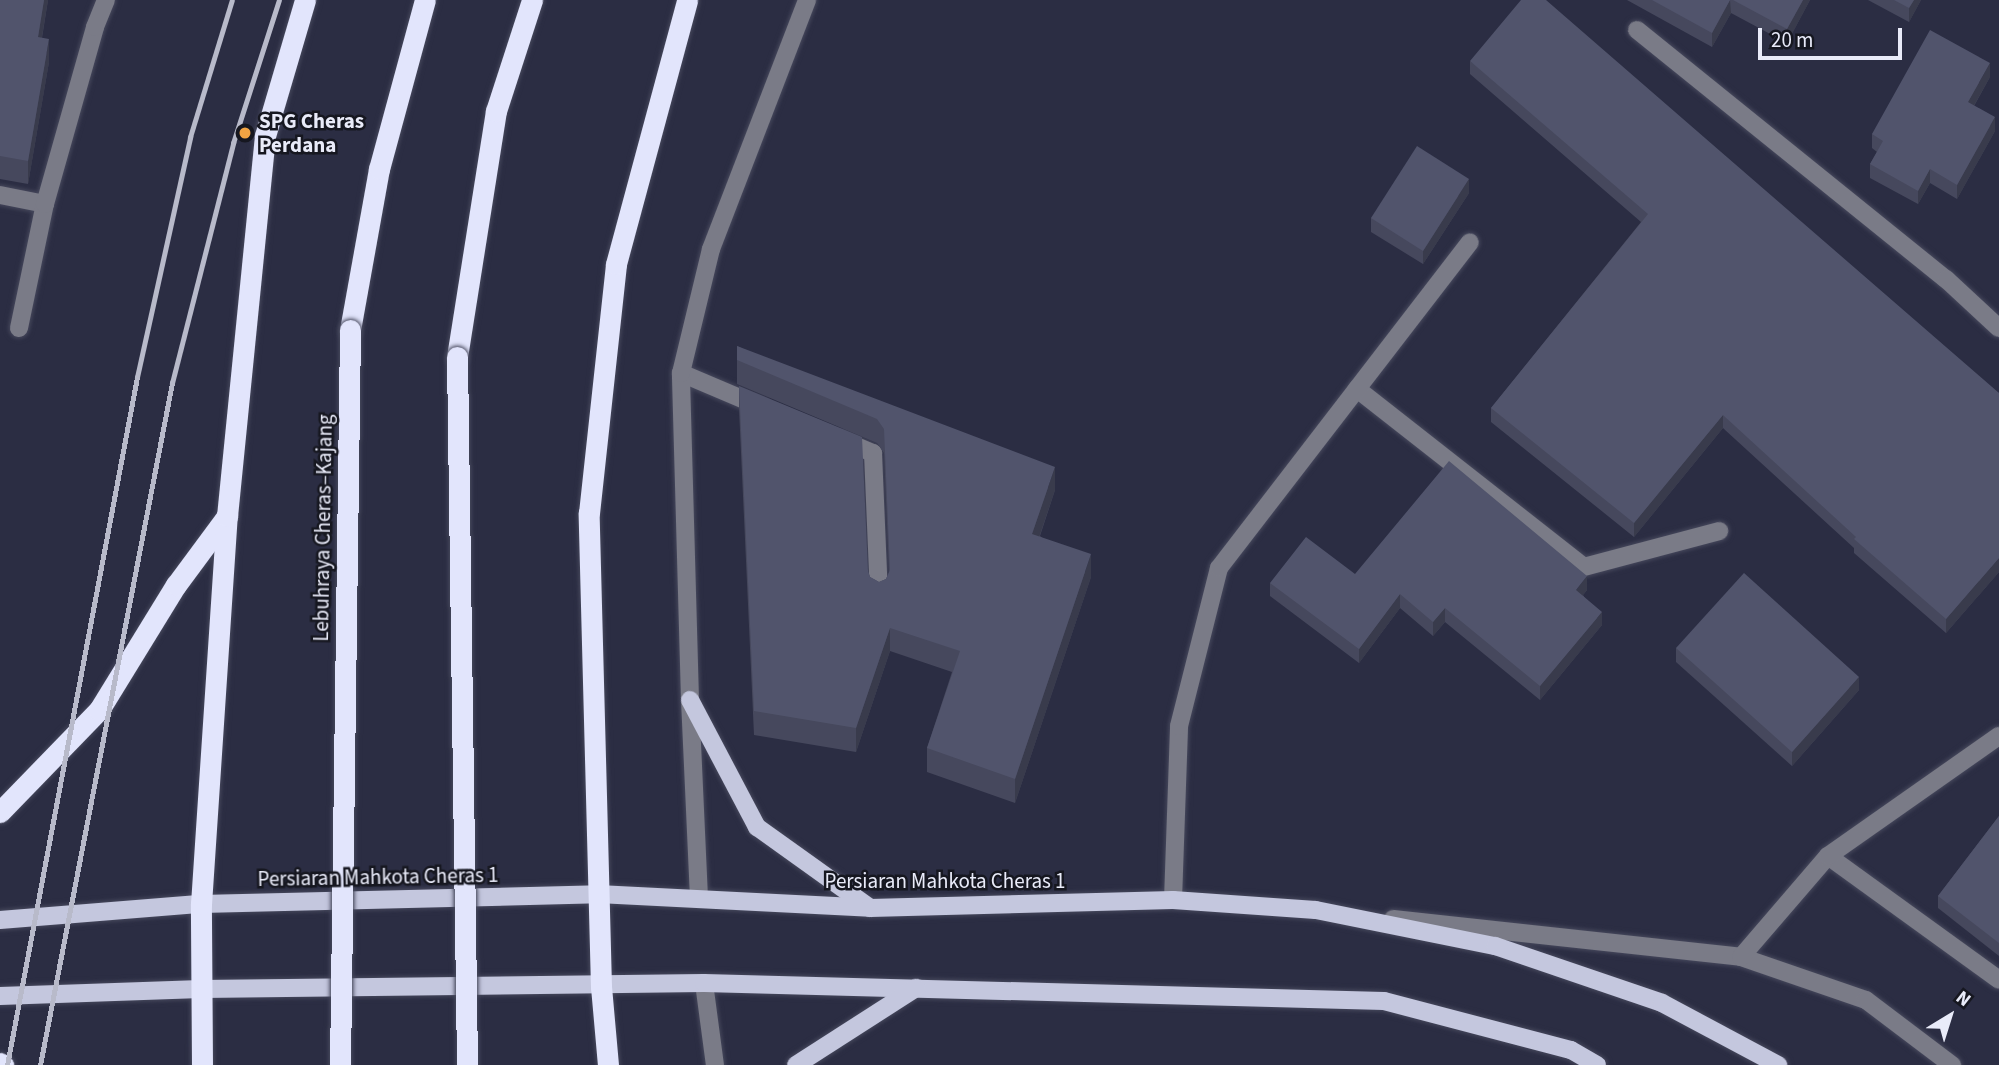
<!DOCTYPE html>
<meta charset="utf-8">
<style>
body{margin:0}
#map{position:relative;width:1999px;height:1065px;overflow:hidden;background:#2b2d43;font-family:"Source Sans 3",sans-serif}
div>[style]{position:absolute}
.roads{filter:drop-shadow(0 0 2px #46485c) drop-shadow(0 0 2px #46485c)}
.minor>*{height:18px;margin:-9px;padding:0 9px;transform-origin:9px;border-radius:9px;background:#7a7b87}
.major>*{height:18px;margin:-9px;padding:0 9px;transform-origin:9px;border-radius:9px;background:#c4c7de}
.highway>*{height:21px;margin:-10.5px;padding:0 10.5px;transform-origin:10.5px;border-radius:10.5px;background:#e2e5fc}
.rail>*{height:5px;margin:-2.5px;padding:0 2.5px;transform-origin:2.5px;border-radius:2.5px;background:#b8baca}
.bridges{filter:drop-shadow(0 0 2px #46485c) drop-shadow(0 0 2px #46485c)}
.highway-bridge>*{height:21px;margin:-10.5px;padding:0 10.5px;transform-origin:10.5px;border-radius:10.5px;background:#e2e5fc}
.wall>*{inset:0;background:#46485d}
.shaded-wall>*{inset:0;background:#393b4c}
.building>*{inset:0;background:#51546c}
.dots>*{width:19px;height:19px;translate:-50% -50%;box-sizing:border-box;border:4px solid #161720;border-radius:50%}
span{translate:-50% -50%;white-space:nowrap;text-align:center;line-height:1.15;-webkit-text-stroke:5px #161720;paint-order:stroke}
.poi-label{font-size:21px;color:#e9ebf9;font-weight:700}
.left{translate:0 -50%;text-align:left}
.street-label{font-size:21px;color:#e9ebf9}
.north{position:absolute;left:1915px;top:981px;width:70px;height:70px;-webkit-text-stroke:5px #161720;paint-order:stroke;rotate:38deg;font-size:19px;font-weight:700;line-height:28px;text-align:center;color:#e9ebf9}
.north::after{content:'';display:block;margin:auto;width:24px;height:32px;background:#e9ebf9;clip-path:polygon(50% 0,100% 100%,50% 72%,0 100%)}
.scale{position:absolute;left:1758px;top:28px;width:144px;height:32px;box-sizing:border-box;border:4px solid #e9ebf9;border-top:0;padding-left:9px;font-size:21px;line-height:24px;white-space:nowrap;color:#e9ebf9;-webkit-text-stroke:5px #161720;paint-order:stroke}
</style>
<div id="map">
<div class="roads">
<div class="minor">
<i style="left:1637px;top:30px;width:397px;rotate:38.9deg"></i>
<i style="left:1946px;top:279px;width:72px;rotate:42.8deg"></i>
<i style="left:0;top:195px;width:46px;rotate:11.3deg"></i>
<i style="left:19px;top:328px;width:127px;rotate:-78.2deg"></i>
<i style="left:45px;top:204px;width:184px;rotate:-74.2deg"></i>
<i style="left:95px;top:27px;width:29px;rotate:-68deg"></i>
<i style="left:681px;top:373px;width:87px;rotate:23deg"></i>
<i style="left:1357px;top:389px;width:288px;rotate:38.1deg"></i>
<i style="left:1584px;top:567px;width:140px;rotate:-14.9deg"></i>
<i style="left:842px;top:440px;width:34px;rotate:23deg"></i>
<i style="left:873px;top:453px;width:141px;rotate:87.6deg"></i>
<i style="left:1828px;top:856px;width:211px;rotate:35.9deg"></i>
<i style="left:699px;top:898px;width:198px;rotate:-92.6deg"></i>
<i style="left:690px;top:700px;width:327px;rotate:-91.6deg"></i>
<i style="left:681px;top:373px;width:128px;rotate:-76.4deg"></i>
<i style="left:711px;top:249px;width:267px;rotate:-68.9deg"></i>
<i style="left:1173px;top:900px;width:174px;rotate:-88deg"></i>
<i style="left:1179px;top:726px;width:163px;rotate:-75.8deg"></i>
<i style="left:1219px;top:568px;width:411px;rotate:-52.4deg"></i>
<i style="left:1393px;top:919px;width:350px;rotate:6.2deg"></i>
<i style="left:1741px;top:957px;width:132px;rotate:19deg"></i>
<i style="left:1866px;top:1000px;width:108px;rotate:37.1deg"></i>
<i style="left:1741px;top:957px;width:133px;rotate:-49.3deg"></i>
<i style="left:1828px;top:856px;width:209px;rotate:-35.1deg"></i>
<i style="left:704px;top:983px;width:83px;rotate:82.4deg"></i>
</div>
<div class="major">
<i style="left:690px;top:700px;width:144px;rotate:62.2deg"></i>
<i style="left:757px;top:827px;width:139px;rotate:35.6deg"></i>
<i style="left:0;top:920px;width:202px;rotate:-4.6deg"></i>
<i style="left:201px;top:904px;width:397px;rotate:-1.4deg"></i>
<i style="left:598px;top:894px;width:272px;rotate:2.9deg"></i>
<i style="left:870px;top:908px;width:303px;rotate:-1.5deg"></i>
<i style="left:1173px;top:900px;width:143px;rotate:4deg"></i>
<i style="left:1316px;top:910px;width:183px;rotate:11.4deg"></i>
<i style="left:1495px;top:946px;width:176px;rotate:18.8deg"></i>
<i style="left:1662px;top:1003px;width:132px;rotate:28.1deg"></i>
<i style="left:0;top:996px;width:201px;rotate:-2deg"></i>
<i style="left:201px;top:989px;width:503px;rotate:-0.68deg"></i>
<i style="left:704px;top:983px;width:680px;rotate:1.52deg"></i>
<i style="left:1384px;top:1001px;width:193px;rotate:14.7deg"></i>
<i style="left:1571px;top:1050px;width:30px;rotate:30deg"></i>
<i style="left:796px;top:1065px;width:143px;rotate:-32.7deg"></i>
</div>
<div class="highway">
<i style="left:350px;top:330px;width:164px;rotate:-79.8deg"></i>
<i style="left:379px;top:169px;width:175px;rotate:-74.8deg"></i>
<i style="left:457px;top:357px;width:249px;rotate:-81deg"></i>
<i style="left:496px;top:111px;width:117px;rotate:-72deg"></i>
<i style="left:0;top:812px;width:142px;rotate:-45.9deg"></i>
<i style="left:99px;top:710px;width:147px;rotate:-58.4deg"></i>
<i style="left:176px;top:585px;width:86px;rotate:-53.5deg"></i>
<i style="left:0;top:1063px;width:4px;rotate:34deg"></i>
<i style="left:202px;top:1065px;width:161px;rotate:-90.4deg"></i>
<i style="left:201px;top:904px;width:389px;rotate:-86.2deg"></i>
<i style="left:227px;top:516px;width:382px;rotate:-84.3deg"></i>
<i style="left:265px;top:136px;width:142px;rotate:-73.6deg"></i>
<i style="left:608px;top:1065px;width:78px;rotate:-95.1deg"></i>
<i style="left:601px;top:987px;width:474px;rotate:-91.5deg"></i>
<i style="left:589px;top:513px;width:250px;rotate:-83.8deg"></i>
<i style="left:616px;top:264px;width:273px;rotate:-74.9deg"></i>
</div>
</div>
<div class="rail">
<i style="left:7px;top:1065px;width:700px;rotate:-79.3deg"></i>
<i style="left:137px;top:377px;width:246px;rotate:-77.5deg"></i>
<i style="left:190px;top:137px;width:143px;rotate:-73deg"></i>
<i style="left:40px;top:1065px;width:695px;rotate:-79.05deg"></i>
<i style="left:172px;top:383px;width:248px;rotate:-75.7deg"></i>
<i style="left:233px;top:143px;width:150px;rotate:-72.2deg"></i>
</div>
<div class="bridges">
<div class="highway-bridge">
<i style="left:457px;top:357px;width:708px;rotate:89.19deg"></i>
<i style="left:340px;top:1065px;width:735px;rotate:-89.22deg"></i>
</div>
</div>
<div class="wall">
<i style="clip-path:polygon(0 0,48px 0,42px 38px,49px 62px,28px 184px,0 179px)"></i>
<i style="clip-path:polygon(1627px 0,1810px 0,1787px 43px,1731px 13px,1712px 47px)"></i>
<i style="clip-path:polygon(1868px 0,1921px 0,1909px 22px)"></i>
<i style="clip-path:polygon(1470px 61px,1999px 393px,1999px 572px,1946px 633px,1854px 553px,1854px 548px,1723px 428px,1634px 537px,1491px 422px,1491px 408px,1641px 222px,1470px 74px)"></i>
<i style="clip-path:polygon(1990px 77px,1974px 106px,1995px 131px,1957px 199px,1930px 183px,1918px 204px,1870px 178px,1870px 164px,1877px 152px,1872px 148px,1872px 134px)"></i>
<i style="clip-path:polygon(1469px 193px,1423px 264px,1371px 232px,1371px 218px)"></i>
<i style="clip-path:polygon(737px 346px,1055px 490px,1040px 536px,1091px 577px,1015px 803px,927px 772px,927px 748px,952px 672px,890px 651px,856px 752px,754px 735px,739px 409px,739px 386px,868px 571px,870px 577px,879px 582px,886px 579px,889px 572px,884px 453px,877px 443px,737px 384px)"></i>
<i style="clip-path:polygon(1270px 583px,1587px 590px,1583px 595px,1602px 625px,1540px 700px,1445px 622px,1433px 636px,1400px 608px,1359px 663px,1270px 596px)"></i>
<i style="clip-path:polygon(1676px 648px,1859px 690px,1792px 766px,1676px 662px)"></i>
<i style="clip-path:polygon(1999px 816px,1999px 956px,1938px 908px,1938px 896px)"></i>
</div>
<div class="shaded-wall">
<i style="clip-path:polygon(44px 0,48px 0,38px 60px,38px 37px)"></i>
<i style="clip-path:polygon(1730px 0,1731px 13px,1712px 47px,1712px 33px)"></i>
<i style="clip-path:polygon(1803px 0,1810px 0,1787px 43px,1787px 29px)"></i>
<i style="clip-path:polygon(1914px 0,1921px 0,1909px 22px,1909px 8px)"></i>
<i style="clip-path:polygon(49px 39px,49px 62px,28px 184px,28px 161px)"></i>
<i style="clip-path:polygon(1990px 63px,1990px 77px,1968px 116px,1968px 102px)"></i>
<i style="clip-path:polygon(1995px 117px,1995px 131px,1957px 199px,1957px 185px)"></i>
<i style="clip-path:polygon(1930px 169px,1930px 183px,1918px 204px,1918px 191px)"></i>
<i style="clip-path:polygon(1469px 179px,1469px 193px,1423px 264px,1423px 251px)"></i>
<i style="clip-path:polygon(1723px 415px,1723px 428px,1634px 537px,1634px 523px)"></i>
<i style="clip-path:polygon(1055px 467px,1055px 490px,1032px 558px,1032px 534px)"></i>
<i style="clip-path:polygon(1091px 554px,1091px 577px,1015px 803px,1015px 779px)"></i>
<i style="clip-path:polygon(1999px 558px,1999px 572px,1946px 633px,1946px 619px)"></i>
<i style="clip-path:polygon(1587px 576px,1587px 590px,1576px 604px,1576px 590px)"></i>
<i style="clip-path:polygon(1400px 594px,1400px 608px,1359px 663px,1359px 649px)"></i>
<i style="clip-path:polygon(1445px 608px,1445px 622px,1433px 636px,1433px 622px)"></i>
<i style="clip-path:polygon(1602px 612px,1602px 625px,1540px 700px,1540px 686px)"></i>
<i style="clip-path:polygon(890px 628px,890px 651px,856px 752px,856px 728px)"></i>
<i style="clip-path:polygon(1859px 677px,1859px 690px,1792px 766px,1792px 752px)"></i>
</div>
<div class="building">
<i style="clip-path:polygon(0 0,44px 0,38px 37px,49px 39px,28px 161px,0 156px)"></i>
<i style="clip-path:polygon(1521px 0,1546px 0,1999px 393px,1999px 558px,1946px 619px,1854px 539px,1856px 537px,1723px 415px,1634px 523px,1491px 408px,1648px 214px,1470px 61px)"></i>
<i style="clip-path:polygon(1652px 0,1730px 0,1712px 33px)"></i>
<i style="clip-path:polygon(1733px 0,1803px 0,1787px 29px)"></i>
<i style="clip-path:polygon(1894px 0,1914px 0,1909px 8px)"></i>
<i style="clip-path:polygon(1930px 30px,1990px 63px,1968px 102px,1995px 117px,1957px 185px,1930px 169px,1918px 191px,1870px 164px,1883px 141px,1872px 134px)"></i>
<i style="clip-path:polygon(1417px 146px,1469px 179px,1423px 251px,1371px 218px)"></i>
<i style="clip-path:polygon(737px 346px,1055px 467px,1032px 534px,1091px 554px,1015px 779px,927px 748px,960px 651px,890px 628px,856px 728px,754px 711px,739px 386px,862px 437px,868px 571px,870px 577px,879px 582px,886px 579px,890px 570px,884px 429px,877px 419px,737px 360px)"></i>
<i style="clip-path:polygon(1449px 461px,1587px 576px,1576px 590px,1602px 612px,1540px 686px,1445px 608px,1433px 622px,1400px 594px,1359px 649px,1270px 583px,1306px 537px,1355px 574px)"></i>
<i style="clip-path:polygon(1744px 573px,1859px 677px,1792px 752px,1676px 648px)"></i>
<i style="clip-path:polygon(1999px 816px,1999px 943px,1938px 896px)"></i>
</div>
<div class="dots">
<i style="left:245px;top:133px;background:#f3a443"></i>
</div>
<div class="poi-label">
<span class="left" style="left:259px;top:133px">SPG Cheras<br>Perdana</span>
</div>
<div class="street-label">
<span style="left:323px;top:528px;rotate:-89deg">Lebuhraya Cheras–Kajang</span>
<span style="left:378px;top:877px;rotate:-1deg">Persiaran Mahkota Cheras 1</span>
<span style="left:945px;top:881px">Persiaran Mahkota Cheras 1</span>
</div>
<div class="north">N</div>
<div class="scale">20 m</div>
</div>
